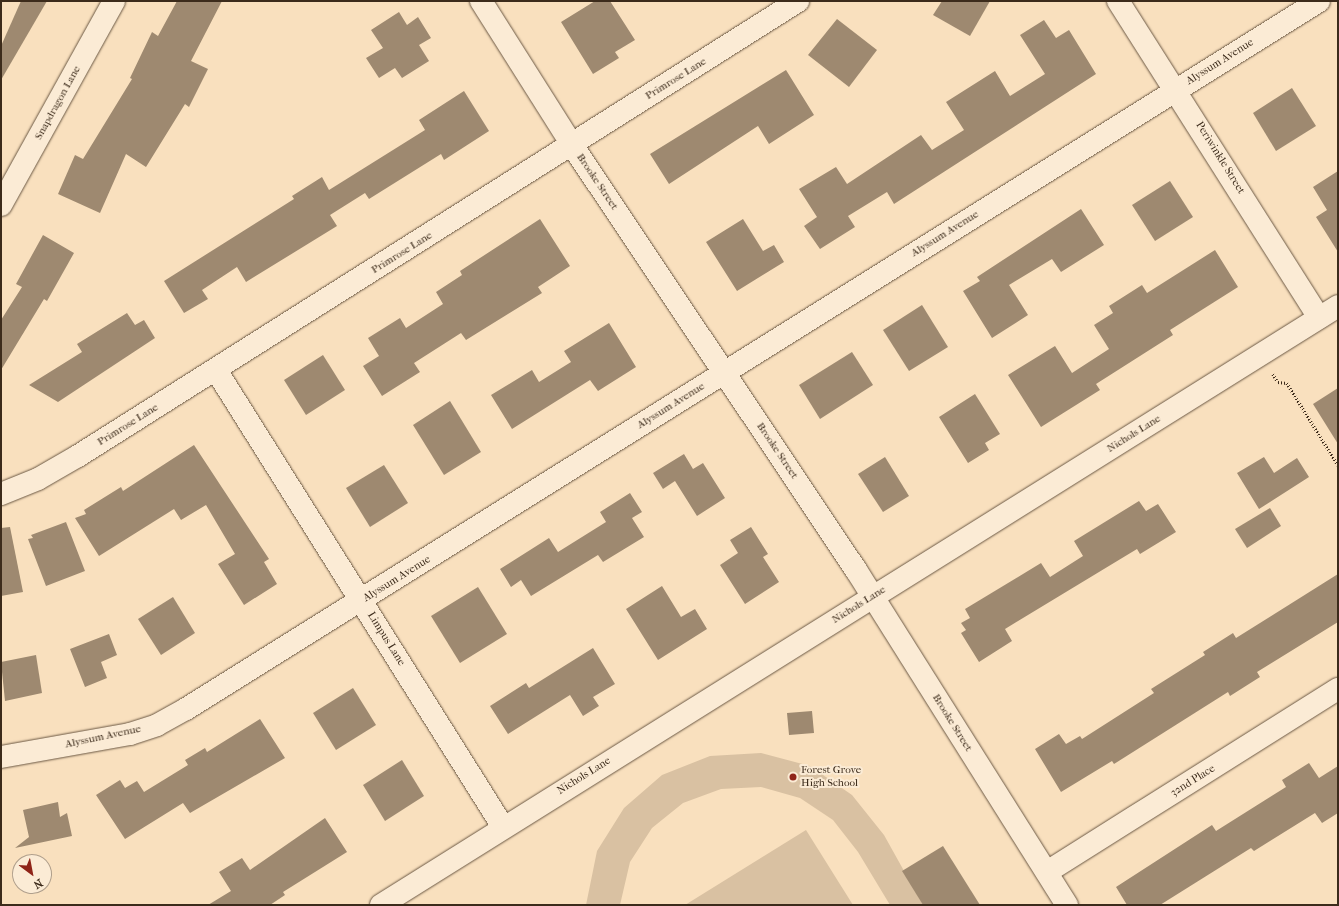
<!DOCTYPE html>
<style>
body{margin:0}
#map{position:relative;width:1339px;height:906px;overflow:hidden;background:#f9e0be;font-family:"IM FELL French Canon",serif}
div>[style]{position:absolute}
.green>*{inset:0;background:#d9c1a2}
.building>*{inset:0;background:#9e8970}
.path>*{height:2.5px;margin-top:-1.25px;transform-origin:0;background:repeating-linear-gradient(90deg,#3c2b1b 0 1px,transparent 0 3px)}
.roads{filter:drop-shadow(0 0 1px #6b5844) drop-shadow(0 0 1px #6b5844)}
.minor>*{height:22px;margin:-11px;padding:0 11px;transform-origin:11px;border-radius:11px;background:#fbebd5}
.dots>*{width:11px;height:11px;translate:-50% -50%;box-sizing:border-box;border:2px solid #fbebd5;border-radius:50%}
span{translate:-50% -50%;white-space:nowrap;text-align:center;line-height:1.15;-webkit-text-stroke:4px #fbebd5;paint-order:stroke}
.street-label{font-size:11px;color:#3c2b1b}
.poi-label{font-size:11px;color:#3c2b1b}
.left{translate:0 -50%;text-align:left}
.frame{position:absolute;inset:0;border:2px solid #3c2b1b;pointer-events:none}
.north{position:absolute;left:12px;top:854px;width:40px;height:40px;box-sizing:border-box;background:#fbebd5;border:1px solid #af9e8b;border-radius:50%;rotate:148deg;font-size:11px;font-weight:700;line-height:16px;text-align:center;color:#3c2b1b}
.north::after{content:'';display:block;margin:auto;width:14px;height:18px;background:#8f2418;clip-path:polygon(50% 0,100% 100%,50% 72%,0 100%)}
</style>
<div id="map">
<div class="green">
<i style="clip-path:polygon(761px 753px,810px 766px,852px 795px,884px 835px,923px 905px,890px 905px,858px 852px,833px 820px,800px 798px,761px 787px,721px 789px,683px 803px,652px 828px,630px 862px,620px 905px,586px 905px,597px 851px,624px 808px,662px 775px,710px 756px)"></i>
<i style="clip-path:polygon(806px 830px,853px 905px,685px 905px)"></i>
</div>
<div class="building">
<i style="clip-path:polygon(21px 1px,47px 1px,1px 80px,1px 46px)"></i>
<i style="clip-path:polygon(177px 1px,222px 1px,191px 61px,208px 69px,189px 107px,185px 104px,146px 167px,126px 154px,100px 213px,58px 194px,75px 155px,83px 159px,132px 79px,130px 78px,152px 32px,158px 36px)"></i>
<i style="clip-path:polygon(595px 1px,610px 1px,635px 40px,615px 52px,619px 58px,593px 74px,561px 22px)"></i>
<i style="clip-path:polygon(942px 1px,990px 1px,970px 36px,933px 15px)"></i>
<i style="clip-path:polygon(399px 12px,407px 25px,418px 17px,431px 38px,419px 45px,429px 61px,402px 78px,395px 68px,379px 78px,366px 58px,383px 48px,371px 30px)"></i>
<i style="clip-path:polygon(837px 19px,877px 50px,849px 87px,808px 55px)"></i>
<i style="clip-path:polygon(1044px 20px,1056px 38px,1069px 30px,1096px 74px,894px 204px,887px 192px,848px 216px,855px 227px,820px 249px,804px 226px,817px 217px,799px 189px,836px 167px,847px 184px,921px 135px,932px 150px,964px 130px,946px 102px,995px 71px,1010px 96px,1045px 74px,1020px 35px)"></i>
<i style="clip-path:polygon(786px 70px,814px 115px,769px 144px,758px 126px,669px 184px,650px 154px)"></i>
<i style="clip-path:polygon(1292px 88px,1316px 126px,1276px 151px,1253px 113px)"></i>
<i style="clip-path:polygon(464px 91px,489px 131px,444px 160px,441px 154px,369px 199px,365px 193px,330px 215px,337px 226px,246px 282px,237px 267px,202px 290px,208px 299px,184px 313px,164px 281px,294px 199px,292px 196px,322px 177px,329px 190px,425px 130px,419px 120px)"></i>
<i style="clip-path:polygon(1338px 171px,1338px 252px,1316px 217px,1327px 210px,1313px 187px)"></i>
<i style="clip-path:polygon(1170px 181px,1193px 217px,1155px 241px,1132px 205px)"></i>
<i style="clip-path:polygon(1081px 209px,1104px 245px,1061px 272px,1052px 259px,1009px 285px,1028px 315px,992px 338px,963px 291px,980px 281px,977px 277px)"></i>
<i style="clip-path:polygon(540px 219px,570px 266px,538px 287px,542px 293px,466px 340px,461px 333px,414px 363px,420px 372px,382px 396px,363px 366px,379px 356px,368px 338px,400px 318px,406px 328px,443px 304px,436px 292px,462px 275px,460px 271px)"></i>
<i style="clip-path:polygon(743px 219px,763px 251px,774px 245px,784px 262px,737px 291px,706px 242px)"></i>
<i style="clip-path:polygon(43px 235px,74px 253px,47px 301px,44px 299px,1px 370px,1px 320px,22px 287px,16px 284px)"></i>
<i style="clip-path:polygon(1215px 250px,1238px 287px,1170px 330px,1173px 335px,1096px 384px,1100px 390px,1041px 427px,1008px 375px,1055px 346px,1072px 373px,1109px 349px,1094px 325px,1113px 313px,1109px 306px,1142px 285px,1147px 293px)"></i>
<i style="clip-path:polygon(922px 305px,948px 347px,909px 371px,883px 330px)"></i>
<i style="clip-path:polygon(127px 313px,135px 325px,144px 320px,155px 338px,58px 402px,29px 385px,82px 352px,77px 344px)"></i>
<i style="clip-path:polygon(609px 323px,636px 367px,598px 391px,590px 380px,512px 429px,491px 395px,532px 370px,539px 382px,571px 362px,564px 351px)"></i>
<i style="clip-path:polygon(852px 352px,873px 385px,820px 419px,799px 385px)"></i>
<i style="clip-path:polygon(323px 355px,345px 390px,306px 415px,284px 380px)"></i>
<i style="clip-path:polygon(1338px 388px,1338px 444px,1313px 404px)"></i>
<i style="clip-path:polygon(975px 394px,1000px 434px,985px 443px,989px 450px,968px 463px,939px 417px)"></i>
<i style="clip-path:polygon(450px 401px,481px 452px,444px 475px,413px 425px)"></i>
<i style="clip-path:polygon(194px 445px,269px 559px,264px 562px,277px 584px,244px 605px,218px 564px,235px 554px,206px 505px,181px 520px,174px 509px,99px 556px,75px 518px,86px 514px,84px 510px,121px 487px,123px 491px)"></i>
<i style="clip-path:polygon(684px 454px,693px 469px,703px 463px,725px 498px,697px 516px,675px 481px,663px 489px,653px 473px)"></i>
<i style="clip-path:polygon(885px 457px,909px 496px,883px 512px,858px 474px)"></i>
<i style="clip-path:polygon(1264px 457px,1274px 473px,1297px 458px,1309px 477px,1259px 509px,1237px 473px)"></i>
<i style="clip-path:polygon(384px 465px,408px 503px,370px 527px,346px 488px)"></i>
<i style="clip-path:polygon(630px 493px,642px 512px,632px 518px,644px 537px,603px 562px,598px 555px,531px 596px,521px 580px,511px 587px,500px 569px,549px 538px,558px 552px,606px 522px,600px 512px)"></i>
<i style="clip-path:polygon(1139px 501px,1146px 511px,1158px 504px,1176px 532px,1140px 554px,1137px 549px,1005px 629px,1012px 641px,979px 662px,961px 633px,966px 630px,961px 623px,970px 618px,965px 609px,1041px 563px,1050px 577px,1083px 556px,1074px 541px)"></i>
<i style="clip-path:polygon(1270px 508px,1281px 526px,1247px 548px,1235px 529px)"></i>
<i style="clip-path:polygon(66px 522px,85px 571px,46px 586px,28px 539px,33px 538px,31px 535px)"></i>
<i style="clip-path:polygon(10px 527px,23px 592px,1px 596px,1px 528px)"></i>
<i style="clip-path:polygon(751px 527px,768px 554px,763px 557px,779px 582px,745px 604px,720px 565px,738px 553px,730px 540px)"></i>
<i style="clip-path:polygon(1338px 574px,1338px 622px,1257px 672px,1260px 677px,1230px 696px,1228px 692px,1114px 764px,1112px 761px,1061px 792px,1035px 749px,1059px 734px,1066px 744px,1080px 736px,1082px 739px,1154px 693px,1151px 689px,1205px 655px,1203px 652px,1233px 633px,1236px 638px)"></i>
<i style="clip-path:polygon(662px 586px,681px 617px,695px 609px,707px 629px,658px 660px,626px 609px)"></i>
<i style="clip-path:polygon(478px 587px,507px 634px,460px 663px,431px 616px)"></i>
<i style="clip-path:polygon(173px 597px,195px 633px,161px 655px,138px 619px)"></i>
<i style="clip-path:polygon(109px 634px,117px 655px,101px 662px,107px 678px,85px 687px,70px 649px)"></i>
<i style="clip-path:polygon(593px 648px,615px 684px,593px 697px,599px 706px,583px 716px,570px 695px,508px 734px,490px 706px,526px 683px,529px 688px)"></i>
<i style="clip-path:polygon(36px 655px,42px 693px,5px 701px,1px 662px)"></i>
<i style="clip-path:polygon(353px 688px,376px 725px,336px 750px,313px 713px)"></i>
<i style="clip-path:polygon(812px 711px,814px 733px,789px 735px,787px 713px)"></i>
<i style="clip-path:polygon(260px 719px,285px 758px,190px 813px,183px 803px,125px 839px,96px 795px,120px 780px,125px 788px,137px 781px,144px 792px,188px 765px,185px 760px,205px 748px,207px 752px)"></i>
<i style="clip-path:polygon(402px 760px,424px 796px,385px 821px,363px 785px)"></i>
<i style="clip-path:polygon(1309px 763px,1319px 778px,1338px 766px,1338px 813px,1322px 823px,1315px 813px,1254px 851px,1251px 848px,1160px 905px,1127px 905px,1116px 887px,1212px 825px,1216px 831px,1286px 787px,1282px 780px)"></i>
<i style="clip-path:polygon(58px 802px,60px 817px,67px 813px,72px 836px,15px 848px,29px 837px,23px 810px)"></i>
<i style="clip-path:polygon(325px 818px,347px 852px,283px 892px,285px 895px,270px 905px,208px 905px,231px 891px,219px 872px,242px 858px,250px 870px)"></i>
<i style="clip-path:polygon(943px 846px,980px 905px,923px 905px,902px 871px)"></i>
</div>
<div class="path">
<i style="left:1273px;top:374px;width:9px;rotate:58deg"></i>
<i style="left:1278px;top:382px;width:9px;rotate:6deg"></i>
<i style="left:1287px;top:383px;width:97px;rotate:58.1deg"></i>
</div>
<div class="roads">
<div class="minor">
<i style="left:481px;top:1px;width:170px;rotate:57.7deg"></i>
<i style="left:572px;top:145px;width:511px;rotate:56.25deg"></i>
<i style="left:856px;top:570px;width:396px;rotate:57.8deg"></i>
<i style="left:1118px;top:1px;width:375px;rotate:57.6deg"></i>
<i style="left:1px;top:205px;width:233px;rotate:-61deg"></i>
<i style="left:216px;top:370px;width:540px;rotate:57.87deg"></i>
<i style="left:1px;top:494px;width:40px;rotate:-22deg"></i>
<i style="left:38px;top:479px;width:46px;rotate:-29.9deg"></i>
<i style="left:78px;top:456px;width:852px;rotate:-32.29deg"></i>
<i style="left:1px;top:757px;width:131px;rotate:-10.1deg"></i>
<i style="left:130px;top:734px;width:28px;rotate:-18deg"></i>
<i style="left:157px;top:725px;width:33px;rotate:-29deg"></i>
<i style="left:186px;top:709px;width:1336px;rotate:-32deg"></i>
<i style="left:1047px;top:872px;width:344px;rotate:-32.2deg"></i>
<i style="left:381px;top:905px;width:1129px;rotate:-32.04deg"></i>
</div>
</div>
<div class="dots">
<i style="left:793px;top:777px;background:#8f2418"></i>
</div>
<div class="street-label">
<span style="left:1220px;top:62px;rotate:-32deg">Alyssum Avenue</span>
<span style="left:676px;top:79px;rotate:-32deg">Primrose Lane</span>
<span style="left:58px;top:103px;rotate:-61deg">Snapdragon Lane</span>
<span style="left:1220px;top:158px;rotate:58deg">Periwinkle Street</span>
<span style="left:597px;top:182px;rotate:56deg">Brooke Street</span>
<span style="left:945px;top:234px;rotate:-32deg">Alyssum Avenue</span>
<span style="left:402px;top:253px;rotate:-32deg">Primrose Lane</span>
<span style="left:671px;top:406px;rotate:-32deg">Alyssum Avenue</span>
<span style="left:128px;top:425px;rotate:-32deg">Primrose Lane</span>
<span style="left:1134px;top:434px;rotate:-32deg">Nichols Lane</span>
<span style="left:777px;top:451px;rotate:56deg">Brooke Street</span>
<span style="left:397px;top:579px;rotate:-32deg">Alyssum Avenue</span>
<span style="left:859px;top:605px;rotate:-32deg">Nichols Lane</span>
<span style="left:386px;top:639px;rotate:58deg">Limpus Lane</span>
<span style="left:952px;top:723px;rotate:58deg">Brooke Street</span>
<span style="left:103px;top:737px;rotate:-12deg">Alyssum Avenue</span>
<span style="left:584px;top:776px;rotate:-32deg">Nichols Lane</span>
<span style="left:1193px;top:781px;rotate:-32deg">32nd Place</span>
</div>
<div class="poi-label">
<span class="left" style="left:801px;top:777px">Forest Grove<br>High School</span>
</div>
<div class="frame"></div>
<div class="north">N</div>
</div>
